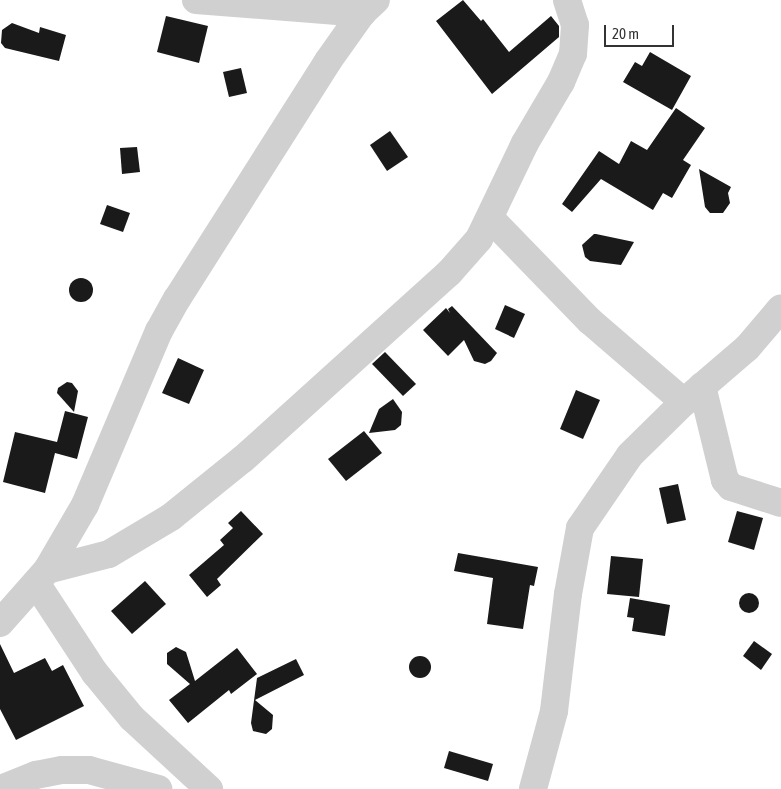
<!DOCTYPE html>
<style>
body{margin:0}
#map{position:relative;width:781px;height:789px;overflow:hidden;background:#fff;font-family:"Asap Condensed",sans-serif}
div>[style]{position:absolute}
.building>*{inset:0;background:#1a1a1a}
.round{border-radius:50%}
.minor>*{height:28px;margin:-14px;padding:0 14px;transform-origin:14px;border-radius:14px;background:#d0d0d0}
span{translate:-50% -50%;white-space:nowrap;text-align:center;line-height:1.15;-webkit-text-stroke:5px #fff;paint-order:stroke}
.scale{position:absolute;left:604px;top:25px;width:70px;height:22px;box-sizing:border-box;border:2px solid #333;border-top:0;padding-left:6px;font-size:15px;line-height:18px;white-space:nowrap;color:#333;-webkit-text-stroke:4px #fff;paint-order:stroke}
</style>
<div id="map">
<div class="building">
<i style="clip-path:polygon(463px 0,481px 21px,483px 19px,509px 52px,551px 16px,559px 26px,559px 37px,492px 94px,436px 21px)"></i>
<i style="clip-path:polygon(166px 16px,208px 26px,199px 63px,157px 52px)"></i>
<i style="clip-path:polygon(12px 23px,39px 33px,40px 27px,66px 35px,59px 61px,5px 48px,1px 43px,2px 30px)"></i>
<i style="clip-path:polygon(650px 52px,691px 76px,672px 110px,623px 82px,635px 62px,642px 66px)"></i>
<i style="clip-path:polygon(241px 68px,247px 93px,229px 97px,223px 72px)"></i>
<i style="clip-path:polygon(676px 108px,705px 128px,683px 160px,691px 165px,672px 198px,663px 193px,653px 210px,601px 179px,572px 212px,562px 204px,599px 151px,619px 164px,631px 141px,647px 150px)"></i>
<i style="clip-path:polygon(390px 131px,408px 157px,387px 171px,370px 145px)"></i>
<i style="clip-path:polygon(137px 147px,140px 172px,122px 174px,120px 148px)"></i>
<i style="clip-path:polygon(699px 169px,731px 187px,728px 193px,730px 203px,723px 213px,710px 213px,705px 207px)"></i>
<i style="clip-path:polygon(107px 205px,130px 213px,123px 232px,100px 224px)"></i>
<i style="clip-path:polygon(594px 234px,596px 234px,634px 242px,621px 265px,590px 261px,585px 257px,582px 245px)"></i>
<i class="round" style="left:69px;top:278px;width:24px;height:24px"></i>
<i style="clip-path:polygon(505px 305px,525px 314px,514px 338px,495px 329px)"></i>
<i style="clip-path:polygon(452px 306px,497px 353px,491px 361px,485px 364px,474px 361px,464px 340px,448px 356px,423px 330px,446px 308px,450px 313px,448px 309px)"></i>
<i style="clip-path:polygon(385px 352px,416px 384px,403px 396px,372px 364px)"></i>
<i style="clip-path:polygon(178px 358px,204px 370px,189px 404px,162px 393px)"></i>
<i style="clip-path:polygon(67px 382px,72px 383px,78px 391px,74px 412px,57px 393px,58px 388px)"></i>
<i style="clip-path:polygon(576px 390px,600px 400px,583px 439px,560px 429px)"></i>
<i style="clip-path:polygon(393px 399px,402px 412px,401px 425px,395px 430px,369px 433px,379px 409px)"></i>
<i style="clip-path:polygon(65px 411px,88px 417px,77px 459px,55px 453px,45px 493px,3px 482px,15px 432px,57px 442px)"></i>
<i style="clip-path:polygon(364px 431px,382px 453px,346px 481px,328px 459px)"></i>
<i style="clip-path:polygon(678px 484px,686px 520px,667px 524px,659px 488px)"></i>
<i style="clip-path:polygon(241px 511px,263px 534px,217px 579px,221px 585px,207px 597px,189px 575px,224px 545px,220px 540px,233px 528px,228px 523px)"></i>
<i style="clip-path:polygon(737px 511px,763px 518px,754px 550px,728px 542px)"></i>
<i style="clip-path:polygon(458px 553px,538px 567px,534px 586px,530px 585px,523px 629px,487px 624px,493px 578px,454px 571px)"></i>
<i style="clip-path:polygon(611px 556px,643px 559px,639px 597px,607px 594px)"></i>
<i style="clip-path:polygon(145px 581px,166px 604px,132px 634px,111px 611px)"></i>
<i class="round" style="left:739px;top:593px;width:20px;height:20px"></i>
<i style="clip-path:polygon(630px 598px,670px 605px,665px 636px,632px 631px,634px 618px,627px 617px)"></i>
<i style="clip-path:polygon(754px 641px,772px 654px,761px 670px,743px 656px)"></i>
<i style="clip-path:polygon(0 644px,14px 673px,45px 658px,52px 671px,63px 665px,84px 706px,16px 740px,0 709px)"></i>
<i style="clip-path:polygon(176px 647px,186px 652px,195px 681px,237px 648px,257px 674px,231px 694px,229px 690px,188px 723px,169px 700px,190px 684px,167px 664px,167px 653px)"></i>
<i class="round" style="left:409px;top:656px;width:22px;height:22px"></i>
<i style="clip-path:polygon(296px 659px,304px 675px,255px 700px,273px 715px,272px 729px,266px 734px,253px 731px,251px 723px,257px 678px)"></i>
<i style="clip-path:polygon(449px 751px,493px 764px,488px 781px,444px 768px)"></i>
</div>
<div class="minor">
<i style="left:196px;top:0;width:167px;rotate:4.5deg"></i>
<i style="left:491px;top:219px;width:142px;rotate:45.9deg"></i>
<i style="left:590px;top:321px;width:124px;rotate:40.8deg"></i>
<i style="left:702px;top:386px;width:97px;rotate:76.3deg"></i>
<i style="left:725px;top:480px;width:9px;rotate:49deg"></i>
<i style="left:731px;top:487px;width:52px;rotate:17.7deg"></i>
<i style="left:47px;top:570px;width:64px;rotate:-14.5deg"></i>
<i style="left:109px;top:554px;width:72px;rotate:-30.8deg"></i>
<i style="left:171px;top:517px;width:92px;rotate:-38.9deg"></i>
<i style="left:243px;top:459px;width:278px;rotate:-42.1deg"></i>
<i style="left:449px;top:273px;width:45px;rotate:-48.6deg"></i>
<i style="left:479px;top:239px;width:106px;rotate:-64.4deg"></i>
<i style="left:525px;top:143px;width:71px;rotate:-59.5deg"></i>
<i style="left:561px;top:82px;width:30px;rotate:-67deg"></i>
<i style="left:573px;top:54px;width:29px;rotate:-86deg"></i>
<i style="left:575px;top:25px;width:26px;rotate:-108deg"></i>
<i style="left:36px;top:583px;width:108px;rotate:56.8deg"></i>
<i style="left:95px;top:673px;width:58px;rotate:50.6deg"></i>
<i style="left:132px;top:718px;width:105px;rotate:42.7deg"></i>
<i style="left:0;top:623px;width:71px;rotate:-48.4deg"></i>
<i style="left:47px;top:570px;width:75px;rotate:-59.7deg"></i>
<i style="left:85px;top:505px;width:189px;rotate:-67deg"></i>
<i style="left:159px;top:331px;width:37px;rotate:-61deg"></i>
<i style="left:177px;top:299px;width:282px;rotate:-57.6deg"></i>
<i style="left:328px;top:61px;width:59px;rotate:-54.7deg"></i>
<i style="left:362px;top:13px;width:19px;rotate:-43deg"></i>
<i style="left:1px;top:789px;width:38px;rotate:-22deg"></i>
<i style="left:36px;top:775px;width:26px;rotate:-11deg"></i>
<i style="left:62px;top:770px;width:27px"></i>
<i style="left:89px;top:770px;width:72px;rotate:15.4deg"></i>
<i style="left:533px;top:789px;width:81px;rotate:-74.9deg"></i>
<i style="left:554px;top:711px;width:118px;rotate:-83.2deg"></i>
<i style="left:568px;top:594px;width:67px;rotate:-79.7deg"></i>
<i style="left:580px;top:528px;width:88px;rotate:-55.6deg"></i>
<i style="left:630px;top:455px;width:76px;rotate:-44.5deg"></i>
<i style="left:684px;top:402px;width:83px;rotate:-40.6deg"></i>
<i style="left:747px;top:348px;width:52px;rotate:-49.6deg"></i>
</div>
<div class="scale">20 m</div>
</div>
